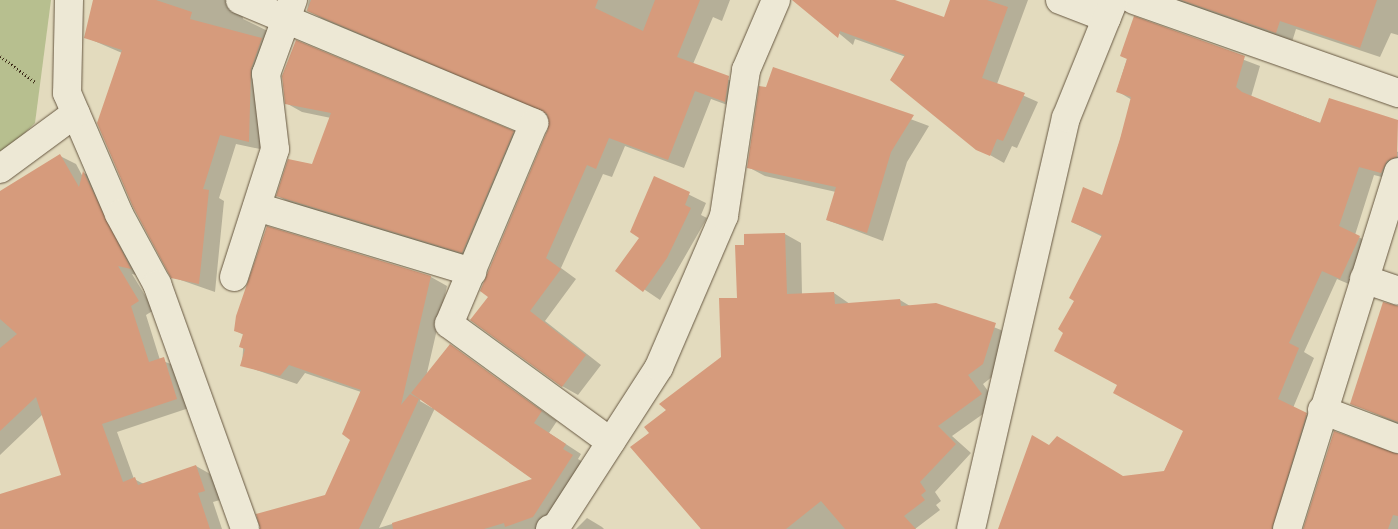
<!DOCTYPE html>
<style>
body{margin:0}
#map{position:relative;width:1398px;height:529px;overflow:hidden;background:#e3dbbe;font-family:Alegreya,serif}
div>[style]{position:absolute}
.green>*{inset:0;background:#b7bf8f}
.shadow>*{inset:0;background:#0003}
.building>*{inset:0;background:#d69b7c}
.path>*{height:3px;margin-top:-1.5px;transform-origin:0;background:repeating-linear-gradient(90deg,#3e2c18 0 1px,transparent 0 3.5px)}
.roads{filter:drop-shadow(0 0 1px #675842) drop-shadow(0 0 1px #675842)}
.street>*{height:28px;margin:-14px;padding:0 14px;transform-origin:14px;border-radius:14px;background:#ede8d5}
span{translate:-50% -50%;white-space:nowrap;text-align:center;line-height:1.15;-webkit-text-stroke:4.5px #ede8d5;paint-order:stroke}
</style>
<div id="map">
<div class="green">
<i style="clip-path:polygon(0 0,51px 0,35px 123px,0 157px)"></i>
</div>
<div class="shadow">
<i style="clip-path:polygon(95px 0,246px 0,241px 4px,243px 19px,282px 38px,265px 150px,236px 144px,219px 198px,224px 201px,215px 292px,172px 277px,122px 53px,85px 37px)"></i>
<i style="clip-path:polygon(309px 0,730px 0,722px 21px,713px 17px,693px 64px,745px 87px,741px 110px,711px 99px,684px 168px,625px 146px,612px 177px,603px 174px,561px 268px,576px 279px,545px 321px,601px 365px,578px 395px,562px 386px,490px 296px,550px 129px,548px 116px,323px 19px,307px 10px)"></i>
<i style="clip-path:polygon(799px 0,891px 0,945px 19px,952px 0,1028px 0,997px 84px,1038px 102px,1017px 148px,1012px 146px,1004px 163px,990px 155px,906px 57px,855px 39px,853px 45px)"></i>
<i style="clip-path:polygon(1174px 0,1398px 0,1398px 35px,1391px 33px,1380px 57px,1296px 29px,1292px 42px)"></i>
<i style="clip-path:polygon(1139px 20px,1260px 66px,1251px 97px,1398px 152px,1397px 181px,1374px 175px,1355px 235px,1375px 246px,1356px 287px,1337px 279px,1304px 352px,1314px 358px,1293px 408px,1322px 423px,1289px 529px,1004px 529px,1049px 446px,1131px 482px,1164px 472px,1184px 431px,1119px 385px,1065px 332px,1103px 237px,1072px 222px,1103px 197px,1132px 100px,1117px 91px)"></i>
<i style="clip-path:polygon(774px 68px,929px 126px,907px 162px,883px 241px,827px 220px,836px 192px,765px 176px,748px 167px)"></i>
<i style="clip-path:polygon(286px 103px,513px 132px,528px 141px,477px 260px,292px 204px,278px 196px,313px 165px,331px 118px,302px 112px)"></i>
<i style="clip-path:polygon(60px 156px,76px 164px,83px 177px,84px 173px,99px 181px,145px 277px,132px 274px,154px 310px,146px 315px,160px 360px,179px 367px,192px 407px,117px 432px,134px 479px,144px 484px,196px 466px,212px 475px,220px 500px,213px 502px,222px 529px,0 529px,0 496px,63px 476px,43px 414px,0 455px,0 193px)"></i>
<i style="clip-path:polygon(655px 178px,706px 203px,701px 215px,707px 218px,660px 300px,617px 271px,640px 238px)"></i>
<i style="clip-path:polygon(evenodd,267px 228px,431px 277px,447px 286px,426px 377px,450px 346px,557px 421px,549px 433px,581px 454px,578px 459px,588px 465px,546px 529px,276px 529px,326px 496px,352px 439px,361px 392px,305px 373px,297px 384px,242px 365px,244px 335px,236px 331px,267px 228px,421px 398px,433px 406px,432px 408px,420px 401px,421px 398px,267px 228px,435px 408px,534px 480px,379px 528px,435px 408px)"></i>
<i style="clip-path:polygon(785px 234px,801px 243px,802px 295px,834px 293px,850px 304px,900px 300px,910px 306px,936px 304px,1011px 334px,998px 372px,983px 384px,997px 404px,952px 436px,971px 453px,935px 492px,941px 501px,936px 505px,940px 510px,915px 529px,701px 529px,651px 433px,669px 409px,722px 358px,738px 299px,746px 246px)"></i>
<i style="clip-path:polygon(1398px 307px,1398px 424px,1351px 403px)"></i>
<i style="clip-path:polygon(1398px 455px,1398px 529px,1305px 529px)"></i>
<i style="clip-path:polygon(587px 518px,602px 527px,604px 529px,576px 529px)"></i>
</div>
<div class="building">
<i style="clip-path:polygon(93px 0,156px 0,192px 12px,190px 19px,262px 38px,251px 69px,249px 142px,220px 135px,203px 189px,209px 190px,199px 284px,171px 278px,133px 207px,97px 123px,122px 50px,84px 38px)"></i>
<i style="clip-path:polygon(311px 0,598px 0,595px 8px,643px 31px,655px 0,700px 0,677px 57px,729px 76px,725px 102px,695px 91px,668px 160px,609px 138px,596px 169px,587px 165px,546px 258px,561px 269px,530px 311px,586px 355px,562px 387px,470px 320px,488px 297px,480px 291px,548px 129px,547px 114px,307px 11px)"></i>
<i style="clip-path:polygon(792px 0,895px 0,944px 17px,950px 0,987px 0,1008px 7px,982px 78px,1025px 93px,1003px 141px,997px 139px,990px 156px,976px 150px,890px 80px,905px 55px,840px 31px,838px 38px)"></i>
<i style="clip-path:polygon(1181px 0,1377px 0,1360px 48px,1280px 21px,1276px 33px)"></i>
<i style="clip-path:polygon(1134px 16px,1245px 56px,1236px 87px,1242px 92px,1320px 123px,1329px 98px,1398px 120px,1397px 157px,1387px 161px,1381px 173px,1359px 167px,1339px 226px,1360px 236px,1340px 279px,1322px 271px,1289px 343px,1299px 348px,1278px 399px,1307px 413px,1272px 529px,998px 529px,1032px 435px,1049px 445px,1057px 436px,1123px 476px,1164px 471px,1183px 431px,1113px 393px,1117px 385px,1054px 351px,1063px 333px,1058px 329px,1074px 301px,1069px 298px,1102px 235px,1071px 222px,1083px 187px,1102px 195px,1120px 139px,1131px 97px,1116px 92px,1127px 59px,1120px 56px)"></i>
<i style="clip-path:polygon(296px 40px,514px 131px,462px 253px,276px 196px,288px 159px,312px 164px,331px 113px,285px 104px,282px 76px)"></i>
<i style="clip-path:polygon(773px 67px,914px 115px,891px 152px,867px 233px,826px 220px,836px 187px,747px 168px,759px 86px,766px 87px)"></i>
<i style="clip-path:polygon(60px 154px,79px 187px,83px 171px,131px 269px,118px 266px,139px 301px,131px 306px,149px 362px,164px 357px,177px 399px,102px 424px,123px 482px,135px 477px,138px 485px,196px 465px,205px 491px,198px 493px,210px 529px,0 529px,0 494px,61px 475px,36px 397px,0 431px,0 348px,17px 334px,0 319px,0 191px)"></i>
<i style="clip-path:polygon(654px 176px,690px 192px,685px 205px,691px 208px,667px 258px,643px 292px,615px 271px,639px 238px,630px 232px)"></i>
<i style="clip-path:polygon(267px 226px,431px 276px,401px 405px,410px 394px,419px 399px,359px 529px,260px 529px,256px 514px,325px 495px,350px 440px,342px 434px,361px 390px,289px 365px,280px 376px,240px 366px,245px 349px,239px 347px,243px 334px,234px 331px,236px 316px)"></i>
<i style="clip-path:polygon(785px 233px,787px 294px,834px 292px,835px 304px,900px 299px,901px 306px,936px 303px,996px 323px,983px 364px,968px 375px,982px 394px,938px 426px,956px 444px,920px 482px,926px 491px,921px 495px,925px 500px,904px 516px,916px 529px,845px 529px,821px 501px,786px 529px,701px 529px,630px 447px,649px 433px,644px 427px,666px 410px,659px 404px,721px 357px,719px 298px,737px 298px,735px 245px,744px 245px,744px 234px)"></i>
<i style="clip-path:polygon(1383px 302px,1398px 306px,1398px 422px,1350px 404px)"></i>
<i style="clip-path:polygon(450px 344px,542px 411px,534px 423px,566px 444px,563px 449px,573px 455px,533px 517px,505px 527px,504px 523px,484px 529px,393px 529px,392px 523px,532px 479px,411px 393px)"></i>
<i style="clip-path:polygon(1334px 431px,1398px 454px,1398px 516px,1393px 515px,1388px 529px,1303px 529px)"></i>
</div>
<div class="path">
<i style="left:0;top:56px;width:44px;rotate:36.6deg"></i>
</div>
<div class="roads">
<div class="street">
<i style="left:69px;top:0;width:93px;rotate:91.2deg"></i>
<i style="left:67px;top:93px;width:132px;rotate:66.7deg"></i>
<i style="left:119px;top:214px;width:80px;rotate:61.5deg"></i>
<i style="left:157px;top:284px;width:260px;rotate:70.2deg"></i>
<i style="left:240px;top:0;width:319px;rotate:22.7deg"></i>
<i style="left:534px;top:123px;width:218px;rotate:112.9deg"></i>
<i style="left:449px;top:324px;width:200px;rotate:36.1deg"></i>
<i style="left:1060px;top:0;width:50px;rotate:21deg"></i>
<i style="left:1134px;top:0;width:280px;rotate:19.4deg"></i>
<i style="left:0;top:169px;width:94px;rotate:-36.4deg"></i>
<i style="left:257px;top:207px;width:225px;rotate:16.8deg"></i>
<i style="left:234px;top:277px;width:134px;rotate:-72.2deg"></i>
<i style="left:275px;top:149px;width:76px;rotate:-96.8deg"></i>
<i style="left:266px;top:74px;width:79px;rotate:-70deg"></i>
<i style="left:1364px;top:279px;width:36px;rotate:19deg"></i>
<i style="left:1322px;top:410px;width:81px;rotate:20.9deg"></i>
<i style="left:550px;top:529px;width:6px;rotate:-18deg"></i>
<i style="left:556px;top:527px;width:190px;rotate:-57.2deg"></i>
<i style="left:659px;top:367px;width:164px;rotate:-66.7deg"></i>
<i style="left:724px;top:216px;width:148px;rotate:-81.4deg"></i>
<i style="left:746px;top:70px;width:76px;rotate:-66.8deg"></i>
<i style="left:971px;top:529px;width:422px;rotate:-77deg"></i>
<i style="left:1066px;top:118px;width:127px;rotate:-67.9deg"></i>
<i style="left:1287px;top:529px;width:374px;rotate:-72.7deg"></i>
</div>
</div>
</div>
